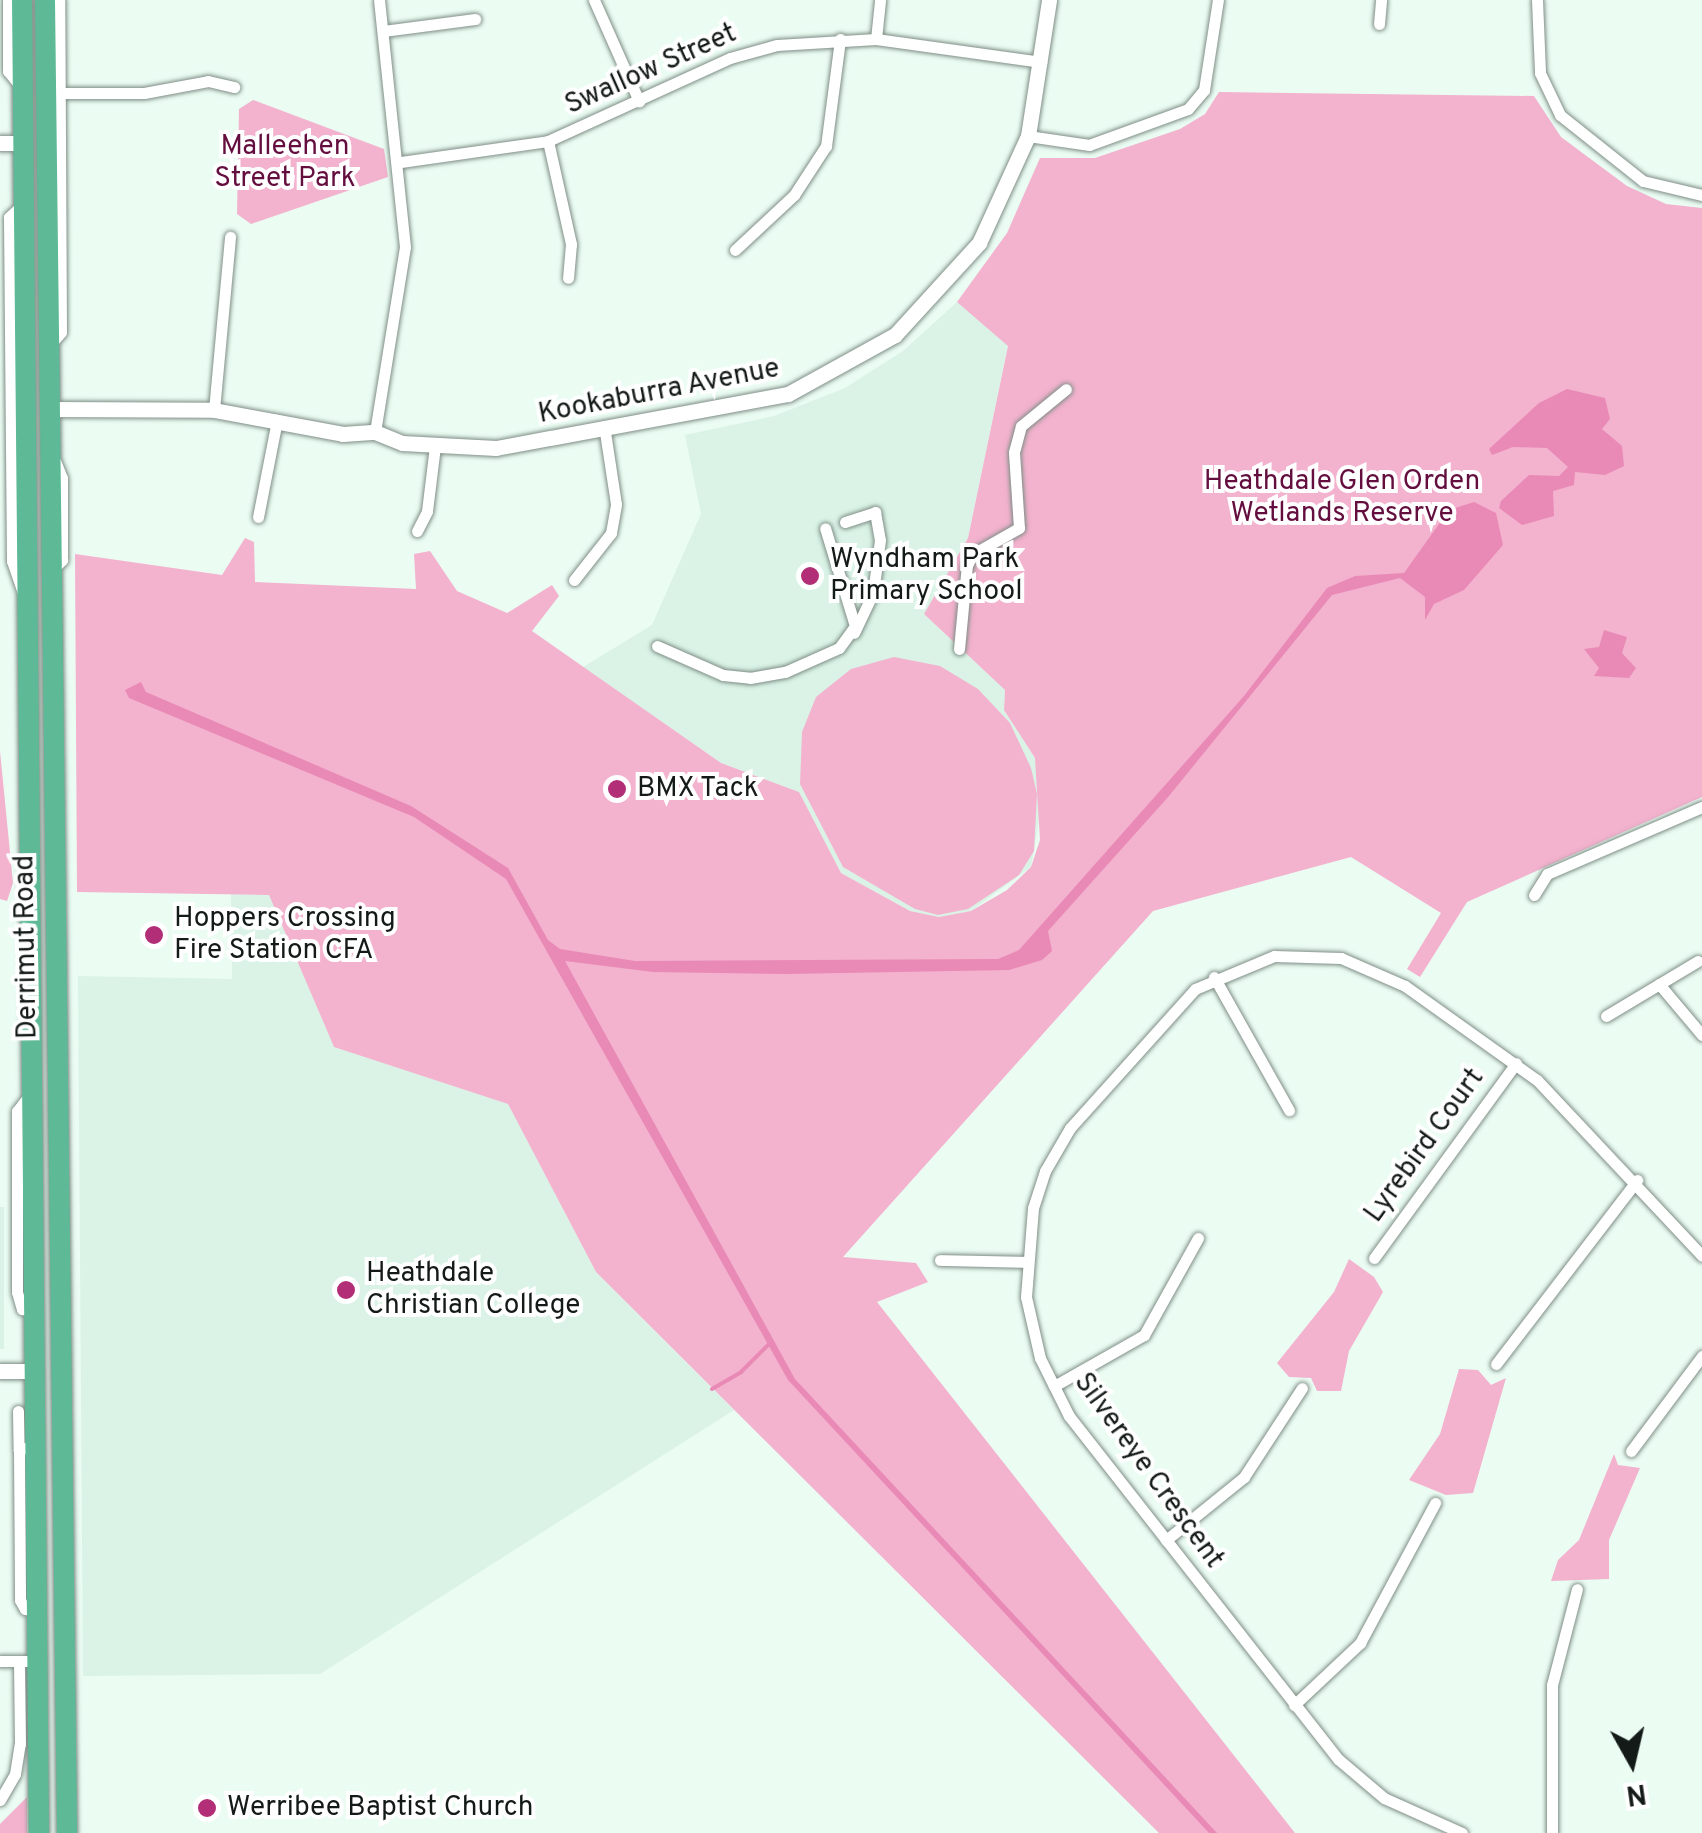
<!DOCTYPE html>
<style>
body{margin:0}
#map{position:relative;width:1702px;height:1833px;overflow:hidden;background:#ebfcf3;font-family:Overpass,sans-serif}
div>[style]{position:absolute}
.built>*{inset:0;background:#daf3e6}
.green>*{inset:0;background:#f3b2ce}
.water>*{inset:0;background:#e98ab6}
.stream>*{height:4px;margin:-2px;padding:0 2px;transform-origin:2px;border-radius:2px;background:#e98ab6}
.roads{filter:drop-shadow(0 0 2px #7f8e86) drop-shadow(0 0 2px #7f8e86)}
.minor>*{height:11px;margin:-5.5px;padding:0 5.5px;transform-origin:5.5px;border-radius:5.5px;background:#fff}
.tertiary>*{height:15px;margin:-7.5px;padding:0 7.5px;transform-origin:7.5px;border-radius:7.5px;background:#fff}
.trunk>*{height:20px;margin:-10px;padding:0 10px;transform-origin:10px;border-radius:10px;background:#5eba96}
.dots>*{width:28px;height:28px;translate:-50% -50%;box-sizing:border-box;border:5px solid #fff;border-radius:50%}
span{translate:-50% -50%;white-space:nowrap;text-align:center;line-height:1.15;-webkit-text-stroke:8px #fff;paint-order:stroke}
.street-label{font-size:28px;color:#141a17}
.park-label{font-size:28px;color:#630e3e}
.poi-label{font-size:28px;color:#141a17}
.left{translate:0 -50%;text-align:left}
.north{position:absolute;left:1582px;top:1713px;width:100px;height:100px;-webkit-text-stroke:8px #fff;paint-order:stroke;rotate:172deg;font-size:28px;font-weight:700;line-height:40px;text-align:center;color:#141a17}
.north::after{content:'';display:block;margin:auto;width:35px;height:45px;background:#141a17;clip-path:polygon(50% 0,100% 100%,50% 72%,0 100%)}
</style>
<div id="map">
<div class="built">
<i style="clip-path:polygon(957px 302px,1008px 345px,968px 538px,924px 614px,1005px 690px,1004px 710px,1035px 758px,1042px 803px,1031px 867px,971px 911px,939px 917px,910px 911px,841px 873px,799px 792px,721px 763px,583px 667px,652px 625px,701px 514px,685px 435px,774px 416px,845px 388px,903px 351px)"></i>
<i style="clip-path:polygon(231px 894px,269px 895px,334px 1047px,508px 1104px,596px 1272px,734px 1410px,320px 1674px,83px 1676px,78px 976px,232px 979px)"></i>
<i style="clip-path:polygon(0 1207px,4px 1207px,4px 1349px,0 1349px)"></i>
</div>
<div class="green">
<i style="clip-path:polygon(1219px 92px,1534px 96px,1561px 137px,1627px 186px,1666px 204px,1702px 208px,1702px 797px,1467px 902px,1420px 977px,1407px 969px,1441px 913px,1351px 857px,1153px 911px,843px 1257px,916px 1263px,928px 1282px,877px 1302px,1295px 1833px,1159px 1833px,596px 1272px,508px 1104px,334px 1047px,269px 895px,77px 892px,75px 554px,222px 575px,245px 538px,254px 542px,255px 582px,416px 589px,414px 554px,430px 551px,457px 591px,507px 613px,552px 585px,559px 596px,532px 631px,721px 763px,799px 792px,841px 873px,910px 911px,939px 917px,971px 911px,1007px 890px,1031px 867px,1040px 840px,1035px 758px,1004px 710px,1005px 690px,924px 614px,968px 538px,1008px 346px,957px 302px,1007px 233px,1040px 158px,1095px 158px,1180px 129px,1205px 114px)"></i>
<i style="clip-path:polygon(253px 100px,384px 149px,388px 177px,251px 224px,237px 214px,239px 109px)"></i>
<i style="clip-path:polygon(894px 657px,940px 666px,978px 689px,1010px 723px,1031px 768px,1037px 794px,1034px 851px,1019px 875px,968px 909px,938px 915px,915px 909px,843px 867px,800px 784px,802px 732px,816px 697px,851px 669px)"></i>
<i style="clip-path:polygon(0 751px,13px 883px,7px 901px,0 899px)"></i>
<i style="clip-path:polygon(1349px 1259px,1374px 1277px,1383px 1292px,1349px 1351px,1341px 1391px,1317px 1391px,1311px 1378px,1289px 1377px,1277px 1363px,1334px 1292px)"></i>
<i style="clip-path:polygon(1459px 1369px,1478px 1370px,1491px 1385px,1506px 1378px,1473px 1493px,1446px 1495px,1409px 1480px,1440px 1434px)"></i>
<i style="clip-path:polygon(1614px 1454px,1618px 1465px,1640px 1468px,1609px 1540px,1609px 1579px,1551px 1581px,1558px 1560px,1579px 1540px)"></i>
<i style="clip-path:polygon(27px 1797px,27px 1833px,0 1833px,0 1824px)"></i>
</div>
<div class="water">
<i style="clip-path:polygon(1567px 389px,1605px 398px,1610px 419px,1602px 429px,1622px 446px,1624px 466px,1605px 475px,1575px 472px,1574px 485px,1553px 491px,1554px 516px,1522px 525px,1499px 508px,1501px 501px,1529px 475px,1559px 476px,1568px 467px,1547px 448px,1513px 447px,1492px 455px,1489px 449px,1539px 403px)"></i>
<i style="clip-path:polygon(1474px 502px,1496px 513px,1503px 545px,1464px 590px,1434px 604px,1425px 620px,1425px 597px,1400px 578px,1332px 595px,1169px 796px,1048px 931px,1052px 951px,1042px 960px,1009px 970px,787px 974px,653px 972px,565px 961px,795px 1379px,1217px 1833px,1209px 1833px,788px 1380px,506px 879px,414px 817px,129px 698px,125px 690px,141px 682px,146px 692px,411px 806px,508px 868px,548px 940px,560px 949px,635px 961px,998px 959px,1019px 950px,1244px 696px,1327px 588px,1355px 576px,1404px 573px,1449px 510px)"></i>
<i style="clip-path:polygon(1604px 630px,1627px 637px,1622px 653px,1636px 668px,1629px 678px,1594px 676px,1599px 668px,1584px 649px,1599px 647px)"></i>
</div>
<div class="stream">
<i style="left:712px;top:1389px;width:34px;rotate:-30deg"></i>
<i style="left:741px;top:1372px;width:38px;rotate:-45deg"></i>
</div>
<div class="roads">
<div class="minor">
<i style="left:8px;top:0;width:71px;rotate:90deg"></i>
<i style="left:8px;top:71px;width:22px;rotate:51deg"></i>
<i style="left:594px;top:0;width:111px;rotate:66deg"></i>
<i style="left:1537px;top:0;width:73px;rotate:87.6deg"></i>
<i style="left:1540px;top:73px;width:47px;rotate:64.5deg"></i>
<i style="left:1560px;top:115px;width:106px;rotate:38.5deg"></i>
<i style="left:1643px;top:181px;width:61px;rotate:13.3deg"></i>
<i style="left:1379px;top:24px;width:24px;rotate:-85deg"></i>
<i style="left:383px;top:31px;width:93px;rotate:-7.4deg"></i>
<i style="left:876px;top:39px;width:39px;rotate:-84deg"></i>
<i style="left:59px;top:93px;width:85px"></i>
<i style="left:144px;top:93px;width:65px;rotate:-10.6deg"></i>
<i style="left:208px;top:81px;width:27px;rotate:13deg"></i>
<i style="left:1028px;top:136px;width:62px;rotate:8.4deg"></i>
<i style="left:1089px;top:145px;width:105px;rotate:-20deg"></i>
<i style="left:1188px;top:109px;width:25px;rotate:-50deg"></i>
<i style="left:1204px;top:90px;width:91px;rotate:-81.2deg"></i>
<i style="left:548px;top:141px;width:106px;rotate:77.4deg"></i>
<i style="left:571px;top:244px;width:34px;rotate:95deg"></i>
<i style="left:401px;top:162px;width:148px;rotate:-8.1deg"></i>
<i style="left:548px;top:141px;width:200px;rotate:-24.5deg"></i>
<i style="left:730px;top:58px;width:49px;rotate:-15.5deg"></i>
<i style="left:777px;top:45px;width:99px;rotate:-3.5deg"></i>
<i style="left:876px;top:39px;width:167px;rotate:7.9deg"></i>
<i style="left:22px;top:205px;width:18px;rotate:137deg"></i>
<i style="left:9px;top:217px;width:344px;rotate:89.5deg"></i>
<i style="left:12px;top:561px;width:37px;rotate:71deg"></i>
<i style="left:735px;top:250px;width:81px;rotate:-43deg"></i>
<i style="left:794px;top:195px;width:59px;rotate:-56.9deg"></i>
<i style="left:826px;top:146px;width:108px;rotate:-82.5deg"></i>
<i style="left:49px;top:346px;width:18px;rotate:-49deg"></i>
<i style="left:61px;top:332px;width:332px;rotate:-90.3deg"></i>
<i style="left:214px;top:410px;width:174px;rotate:-84.7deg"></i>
<i style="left:375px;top:432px;width:187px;rotate:-80.8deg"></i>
<i style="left:405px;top:247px;width:248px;rotate:-96deg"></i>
<i style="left:258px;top:517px;width:99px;rotate:-78.9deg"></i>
<i style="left:845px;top:522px;width:32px;rotate:-18deg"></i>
<i style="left:875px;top:512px;width:28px;rotate:80deg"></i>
<i style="left:880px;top:540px;width:53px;rotate:97.5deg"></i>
<i style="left:873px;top:593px;width:44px;rotate:115.4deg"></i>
<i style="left:417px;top:531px;width:22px;rotate:-63deg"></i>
<i style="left:427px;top:511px;width:65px;rotate:-83deg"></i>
<i style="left:51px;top:571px;width:16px;rotate:-45deg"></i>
<i style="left:62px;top:560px;width:82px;rotate:-90deg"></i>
<i style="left:62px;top:478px;width:18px;rotate:-112deg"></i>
<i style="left:574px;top:580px;width:60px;rotate:-51.8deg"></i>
<i style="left:611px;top:533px;width:29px;rotate:-80deg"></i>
<i style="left:616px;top:504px;width:73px;rotate:-98.7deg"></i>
<i style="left:657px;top:646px;width:72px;rotate:23.7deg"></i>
<i style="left:723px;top:675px;width:27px;rotate:6deg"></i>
<i style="left:750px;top:678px;width:36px;rotate:-10deg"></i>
<i style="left:785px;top:672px;width:59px;rotate:-24deg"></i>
<i style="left:839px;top:648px;width:27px;rotate:-54deg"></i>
<i style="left:855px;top:626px;width:102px;rotate:-107deg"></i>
<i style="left:959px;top:649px;width:84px;rotate:-84.6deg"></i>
<i style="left:967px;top:565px;width:13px;rotate:-61deg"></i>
<i style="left:973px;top:554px;width:53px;rotate:-29.5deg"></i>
<i style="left:1019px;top:528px;width:76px;rotate:-93.8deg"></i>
<i style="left:1014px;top:452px;width:27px;rotate:-75deg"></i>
<i style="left:1021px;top:426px;width:58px;rotate:-39.4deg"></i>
<i style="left:1534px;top:895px;width:25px;rotate:-58deg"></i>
<i style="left:1547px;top:874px;width:169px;rotate:-23.4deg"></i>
<i style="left:1214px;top:977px;width:153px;rotate:60.6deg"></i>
<i style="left:1659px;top:984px;width:67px;rotate:49.9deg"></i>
<i style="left:1606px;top:1016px;width:107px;rotate:-30.9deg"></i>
<i style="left:32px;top:1092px;width:24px;rotate:128deg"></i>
<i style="left:17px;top:1111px;width:181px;rotate:90deg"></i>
<i style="left:17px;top:1292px;width:18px;rotate:74deg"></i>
<i style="left:22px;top:1309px;width:12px;rotate:5deg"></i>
<i style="left:1374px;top:1258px;width:241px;rotate:-53.9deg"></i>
<i style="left:940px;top:1260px;width:86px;rotate:1.3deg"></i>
<i style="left:1496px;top:1364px;width:232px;rotate:-52.5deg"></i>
<i style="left:1054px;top:1386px;width:103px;rotate:-29.5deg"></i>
<i style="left:1144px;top:1335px;width:111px;rotate:-60.9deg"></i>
<i style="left:18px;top:1411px;width:39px;rotate:89deg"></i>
<i style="left:36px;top:1445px;width:18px;rotate:164deg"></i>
<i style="left:19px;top:1450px;width:150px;rotate:89.6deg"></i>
<i style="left:20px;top:1600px;width:10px;rotate:61deg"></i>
<i style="left:25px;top:1609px;width:12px;rotate:9deg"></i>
<i style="left:1631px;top:1451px;width:119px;rotate:-53.2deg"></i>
<i style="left:1166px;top:1540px;width:100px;rotate:-38.9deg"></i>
<i style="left:1244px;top:1477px;width:106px;rotate:-56.9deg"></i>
<i style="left:0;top:1661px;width:26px"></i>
<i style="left:1294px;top:1705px;width:91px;rotate:-43.2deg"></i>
<i style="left:1360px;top:1643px;width:159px;rotate:-61.8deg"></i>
<i style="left:0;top:1800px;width:30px;rotate:-60deg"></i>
<i style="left:15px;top:1774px;width:30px;rotate:-81deg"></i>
<i style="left:20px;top:1744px;width:83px;rotate:-90.7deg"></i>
<i style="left:1462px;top:1833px;width:85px;rotate:-155.8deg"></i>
<i style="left:1384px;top:1798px;width:60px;rotate:-139.7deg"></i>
<i style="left:1338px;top:1759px;width:436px;rotate:-128.1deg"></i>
<i style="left:1069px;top:1416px;width:65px;rotate:-116.6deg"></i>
<i style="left:1040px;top:1358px;width:63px;rotate:-102.9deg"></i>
<i style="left:1026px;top:1297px;width:89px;rotate:-85.5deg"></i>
<i style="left:1033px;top:1208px;width:39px;rotate:-72deg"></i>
<i style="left:1045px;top:1171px;width:50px;rotate:-59.8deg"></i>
<i style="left:1070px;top:1128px;width:187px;rotate:-48deg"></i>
<i style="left:1195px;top:989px;width:86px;rotate:-22.7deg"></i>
<i style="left:1274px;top:956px;width:67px;rotate:1.7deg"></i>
<i style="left:1341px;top:958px;width:70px;rotate:23.6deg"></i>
<i style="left:1405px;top:986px;width:162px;rotate:35.5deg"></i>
<i style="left:1537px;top:1080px;width:241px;rotate:46.8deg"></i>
<i style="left:1552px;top:1833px;width:148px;rotate:-90deg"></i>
<i style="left:1552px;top:1685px;width:99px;rotate:-75.4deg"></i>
</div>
<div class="tertiary">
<i style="left:0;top:143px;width:23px"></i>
<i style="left:48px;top:409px;width:166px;rotate:0.3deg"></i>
<i style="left:214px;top:410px;width:131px;rotate:10.5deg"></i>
<i style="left:343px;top:434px;width:32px;rotate:-4deg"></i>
<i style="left:375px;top:432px;width:29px;rotate:22deg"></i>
<i style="left:402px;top:443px;width:94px;rotate:3deg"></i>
<i style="left:496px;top:448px;width:297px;rotate:-10.5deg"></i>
<i style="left:788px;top:394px;width:122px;rotate:-28.9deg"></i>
<i style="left:895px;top:335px;width:125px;rotate:-47.6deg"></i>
<i style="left:979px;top:243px;width:118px;rotate:-65.4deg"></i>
<i style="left:1028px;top:136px;width:138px;rotate:-81.2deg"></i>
<i style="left:0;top:1371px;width:35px"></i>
</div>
<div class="trunk">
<i style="left:22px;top:0;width:1833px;rotate:89.47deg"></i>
<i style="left:45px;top:0;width:1833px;rotate:89.31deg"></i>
</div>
</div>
<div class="dots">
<i style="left:810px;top:576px;background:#b22e76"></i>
<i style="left:617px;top:789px;background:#b22e76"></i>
<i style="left:154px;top:935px;background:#b22e76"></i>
<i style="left:346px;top:1290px;background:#b22e76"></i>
<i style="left:207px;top:1808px;background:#b22e76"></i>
</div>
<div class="street-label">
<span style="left:651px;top:70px;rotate:-24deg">Swallow Street</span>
<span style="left:659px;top:392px;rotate:-11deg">Kookaburra Avenue</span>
<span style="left:27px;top:947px;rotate:-91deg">Derrimut Road</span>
<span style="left:1425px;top:1146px;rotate:-54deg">Lyrebird Court</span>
<span style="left:1148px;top:1471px;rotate:54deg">Silvereye Crescent</span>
</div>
<div class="park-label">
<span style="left:285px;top:163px">Malleehen<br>Street Park</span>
<span style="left:1342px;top:498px">Heathdale Glen Orden<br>Wetlands Reserve</span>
</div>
<div class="poi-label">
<span class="left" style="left:830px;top:576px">Wyndham Park<br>Primary School</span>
<span class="left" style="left:637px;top:789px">BMX Tack</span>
<span class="left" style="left:174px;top:935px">Hoppers Crossing<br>Fire Station CFA</span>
<span class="left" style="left:366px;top:1290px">Heathdale<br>Christian College</span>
<span class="left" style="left:227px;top:1808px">Werribee Baptist Church</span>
</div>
<div class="north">N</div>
</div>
